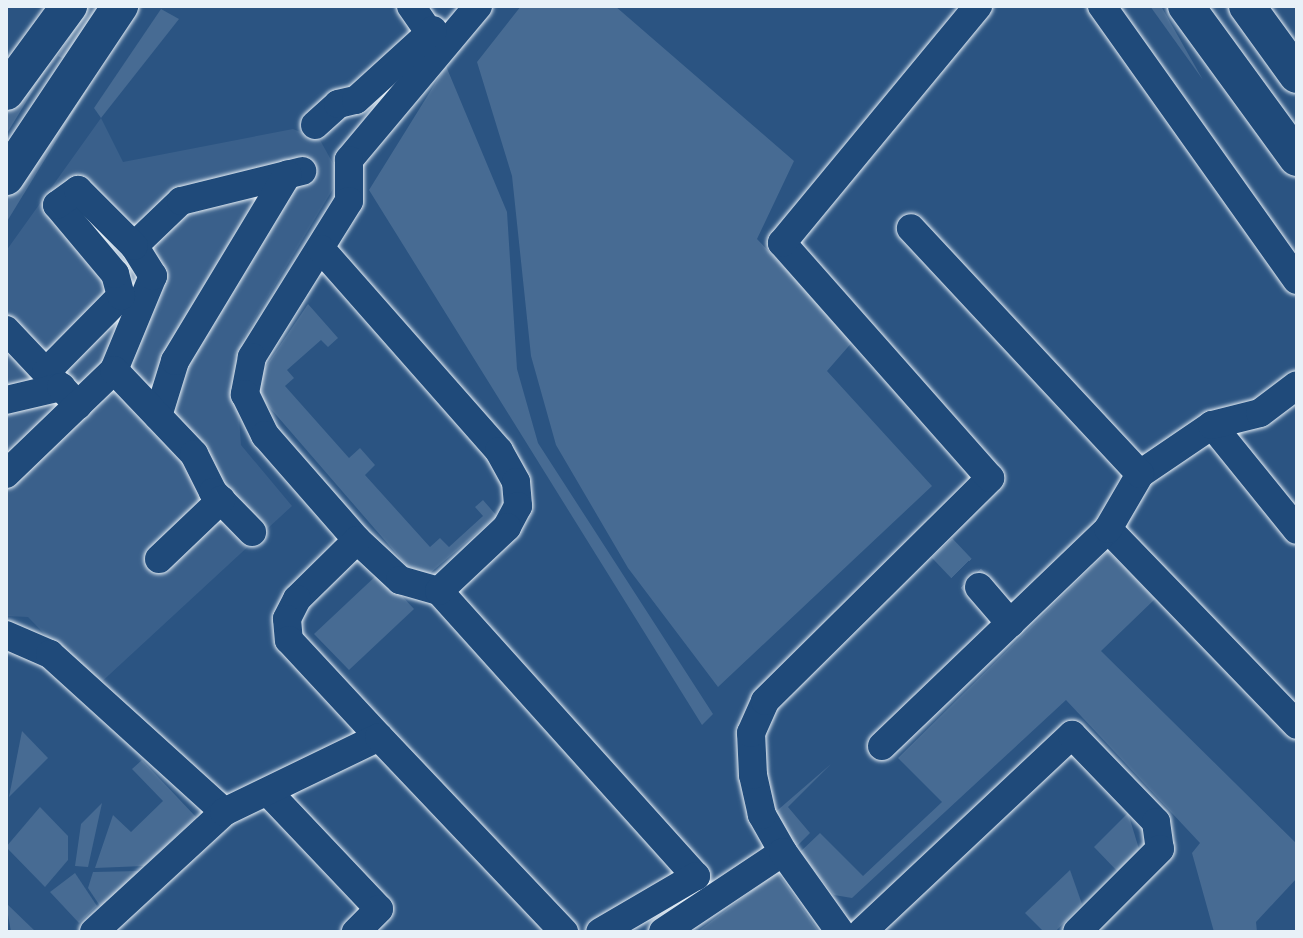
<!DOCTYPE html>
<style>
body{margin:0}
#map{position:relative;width:1303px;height:938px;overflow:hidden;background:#2b5482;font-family:"Playpen Sans",sans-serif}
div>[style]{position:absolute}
.built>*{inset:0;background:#3a608b}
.green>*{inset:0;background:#476b93}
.minor-tunnel>*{height:28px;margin-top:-14px;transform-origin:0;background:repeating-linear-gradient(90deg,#476c94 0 28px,transparent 0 42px)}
.roads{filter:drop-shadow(0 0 2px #e8f1f8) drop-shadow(0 0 2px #e8f1f8)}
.minor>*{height:28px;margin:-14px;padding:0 14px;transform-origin:14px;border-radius:14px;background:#1f4a7a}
.major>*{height:36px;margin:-18px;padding:0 18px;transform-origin:18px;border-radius:18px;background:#1f4a7a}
span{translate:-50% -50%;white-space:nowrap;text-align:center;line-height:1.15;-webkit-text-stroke:8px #1f4a7a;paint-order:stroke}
.frame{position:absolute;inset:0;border:8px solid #e8f1f8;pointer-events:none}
</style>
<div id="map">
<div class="built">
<i style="clip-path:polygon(101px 118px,123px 162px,293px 129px,320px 140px,335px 167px,333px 189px,244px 337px,236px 376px,241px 445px,292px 506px,96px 687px,28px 617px,6px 616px,6px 251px)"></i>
</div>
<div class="green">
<i style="clip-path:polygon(88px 6px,104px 6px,69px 62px,58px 56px)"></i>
<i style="clip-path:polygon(521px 6px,615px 6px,794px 161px,757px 239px,854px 340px,827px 371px,932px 486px,718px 687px,628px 568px,556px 445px,531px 356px,512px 176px,477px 62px)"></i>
<i style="clip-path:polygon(1150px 6px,1161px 6px,1203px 80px)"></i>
<i style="clip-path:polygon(161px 9px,179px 19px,101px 118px,94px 108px)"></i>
<i style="clip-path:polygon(35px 59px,48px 66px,6px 135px,6px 107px)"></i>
<i style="clip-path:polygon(446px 66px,507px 212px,517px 369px,538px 443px,713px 714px,702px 725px,369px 190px)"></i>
<i style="clip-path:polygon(78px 83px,88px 89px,6px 223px,6px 200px)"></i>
<i style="clip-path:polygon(308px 304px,338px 338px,328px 347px,321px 340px,287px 370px,294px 378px,285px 386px,349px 458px,360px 448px,375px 465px,365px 475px,430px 547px,440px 538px,449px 547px,483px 516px,475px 507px,483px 500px,497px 516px,428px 575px,407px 566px,258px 394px,260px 375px)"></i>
<i style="clip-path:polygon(1108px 551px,1155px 599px,1101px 651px,1297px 844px,1297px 878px,1256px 922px,1257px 932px,1214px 932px,1192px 853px,1200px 843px,1066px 700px,852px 898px,834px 895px,800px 852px,820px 833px,863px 876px,942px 802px,898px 758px)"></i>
<i style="clip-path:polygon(380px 572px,414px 609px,349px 670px,314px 634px)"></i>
<i style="clip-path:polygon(22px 731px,48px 758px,9px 797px)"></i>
<i style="clip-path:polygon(142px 760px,196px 817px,144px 866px,95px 868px,113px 815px,131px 832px,163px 801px,132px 769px)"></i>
<i style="clip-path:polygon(831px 764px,788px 807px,810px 833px,796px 847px,772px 815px)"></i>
<i style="clip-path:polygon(102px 803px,88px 867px,75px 866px,81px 824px)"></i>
<i style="clip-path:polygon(40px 807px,68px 836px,68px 860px,45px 887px,6px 847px)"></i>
<i style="clip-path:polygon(1128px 813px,1139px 849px,1119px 873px,1094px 847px)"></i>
<i style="clip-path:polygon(1070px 870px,1082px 904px,1055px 932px,1044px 932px,1025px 913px)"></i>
<i style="clip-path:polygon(140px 871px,102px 909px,88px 888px,93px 872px)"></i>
<i style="clip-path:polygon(777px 872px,819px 932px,697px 932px)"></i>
<i style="clip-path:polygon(75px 873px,97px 906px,79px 923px,50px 892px)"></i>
<i style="clip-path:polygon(6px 903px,36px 932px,11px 932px)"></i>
</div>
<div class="minor-tunnel">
<i style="left:942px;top:548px;width:54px;rotate:46.5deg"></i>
</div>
<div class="roads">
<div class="minor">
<i style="left:411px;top:6px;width:47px;rotate:55.3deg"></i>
<i style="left:478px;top:6px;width:201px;rotate:130deg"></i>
<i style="left:349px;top:160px;width:41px;rotate:90deg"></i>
<i style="left:349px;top:201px;width:184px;rotate:121.9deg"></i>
<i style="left:252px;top:357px;width:38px;rotate:101deg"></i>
<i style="left:245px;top:394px;width:46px;rotate:64deg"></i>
<i style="left:265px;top:435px;width:140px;rotate:48.8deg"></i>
<i style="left:357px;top:540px;width:59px;rotate:42.9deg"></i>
<i style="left:400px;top:580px;width:41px;rotate:15.8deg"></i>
<i style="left:439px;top:591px;width:384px;rotate:48deg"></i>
<i style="left:696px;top:876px;width:111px;rotate:149.7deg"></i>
<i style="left:1102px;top:6px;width:336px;rotate:54.6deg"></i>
<i style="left:315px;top:125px;width:31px;rotate:-42deg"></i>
<i style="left:338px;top:104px;width:18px;rotate:-13deg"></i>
<i style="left:356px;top:100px;width:104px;rotate:-42.3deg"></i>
<i style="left:321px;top:249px;width:269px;rotate:48.6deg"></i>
<i style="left:499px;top:451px;width:35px;rotate:61deg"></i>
<i style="left:516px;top:482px;width:24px;rotate:85deg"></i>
<i style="left:518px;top:506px;width:24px;rotate:118deg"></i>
<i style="left:507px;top:527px;width:93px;rotate:136.7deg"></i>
<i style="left:6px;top:330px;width:74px;rotate:46.6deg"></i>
<i style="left:114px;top:370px;width:102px;rotate:-67.5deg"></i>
<i style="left:153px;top:276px;width:36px;rotate:-122deg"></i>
<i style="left:134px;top:246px;width:65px;rotate:-43.8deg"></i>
<i style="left:181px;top:201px;width:125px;rotate:-13.9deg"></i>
<i style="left:46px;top:372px;width:107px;rotate:-45.4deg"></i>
<i style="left:121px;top:296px;width:23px;rotate:-105deg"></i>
<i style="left:115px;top:274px;width:90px;rotate:-130deg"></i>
<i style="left:57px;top:205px;width:26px;rotate:-36deg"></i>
<i style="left:78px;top:190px;width:79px;rotate:45deg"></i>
<i style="left:6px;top:400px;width:57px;rotate:-13.3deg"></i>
<i style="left:61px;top:387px;width:25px;rotate:47deg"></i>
<i style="left:158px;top:416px;width:58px;rotate:-72.8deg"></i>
<i style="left:175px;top:361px;width:218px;rotate:-58.9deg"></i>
<i style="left:1212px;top:425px;width:135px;rotate:51deg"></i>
<i style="left:6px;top:474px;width:150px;rotate:-43.9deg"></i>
<i style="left:114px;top:370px;width:116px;rotate:46.4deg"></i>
<i style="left:194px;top:454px;width:42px;rotate:63.4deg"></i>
<i style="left:213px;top:492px;width:56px;rotate:45.7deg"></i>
<i style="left:1140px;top:474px;width:87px;rotate:-34.2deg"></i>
<i style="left:1212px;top:425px;width:49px;rotate:-14deg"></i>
<i style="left:1260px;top:413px;width:46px;rotate:-37.1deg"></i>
<i style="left:1108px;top:529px;width:272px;rotate:46deg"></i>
<i style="left:357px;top:540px;width:84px;rotate:135.5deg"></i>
<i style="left:297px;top:599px;width:22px;rotate:117deg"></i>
<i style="left:287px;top:619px;width:21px;rotate:85deg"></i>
<i style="left:289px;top:640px;width:132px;rotate:47.1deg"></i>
<i style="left:159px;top:559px;width:86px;rotate:-43.6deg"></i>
<i style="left:979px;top:587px;width:48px;rotate:49.3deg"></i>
<i style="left:6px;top:635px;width:48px;rotate:23.4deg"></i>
<i style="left:50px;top:654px;width:235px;rotate:42.2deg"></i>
<i style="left:882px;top:746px;width:313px;rotate:-43.8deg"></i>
<i style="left:1108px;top:529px;width:64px;rotate:-59.8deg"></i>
<i style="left:1140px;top:474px;width:336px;rotate:-133deg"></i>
<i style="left:268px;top:792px;width:161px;rotate:46.5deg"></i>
<i style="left:379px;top:909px;width:33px;rotate:135deg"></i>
<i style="left:783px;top:852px;width:43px;rotate:-119.6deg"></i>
<i style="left:762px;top:815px;width:41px;rotate:-102.7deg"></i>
<i style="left:753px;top:775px;width:42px;rotate:-92.7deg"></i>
<i style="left:751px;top:733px;width:35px;rotate:-66deg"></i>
<i style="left:765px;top:701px;width:317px;rotate:-44.7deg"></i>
<i style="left:990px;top:478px;width:314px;rotate:-131.5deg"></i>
<i style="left:782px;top:243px;width:308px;rotate:-50.4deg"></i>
<i style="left:94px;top:932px;width:177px;rotate:-42.7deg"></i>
<i style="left:224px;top:812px;width:172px;rotate:-25.8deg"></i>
<i style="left:379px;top:737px;width:269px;rotate:46.5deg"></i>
<i style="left:663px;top:932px;width:144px;rotate:-33.7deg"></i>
<i style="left:783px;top:852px;width:98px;rotate:54.5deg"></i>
<i style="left:862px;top:932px;width:288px;rotate:-43.2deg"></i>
<i style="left:1072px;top:735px;width:121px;rotate:46deg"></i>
<i style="left:1156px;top:822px;width:27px;rotate:82deg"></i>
<i style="left:1160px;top:849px;width:117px;rotate:135deg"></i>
</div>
<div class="major">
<i style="left:1186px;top:6px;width:188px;rotate:53.9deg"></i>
<i style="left:1247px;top:6px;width:85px;rotate:54.1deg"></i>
<i style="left:6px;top:92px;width:107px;rotate:-53.8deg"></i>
<i style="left:6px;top:177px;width:206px;rotate:-56.3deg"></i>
</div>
</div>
<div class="frame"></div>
</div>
